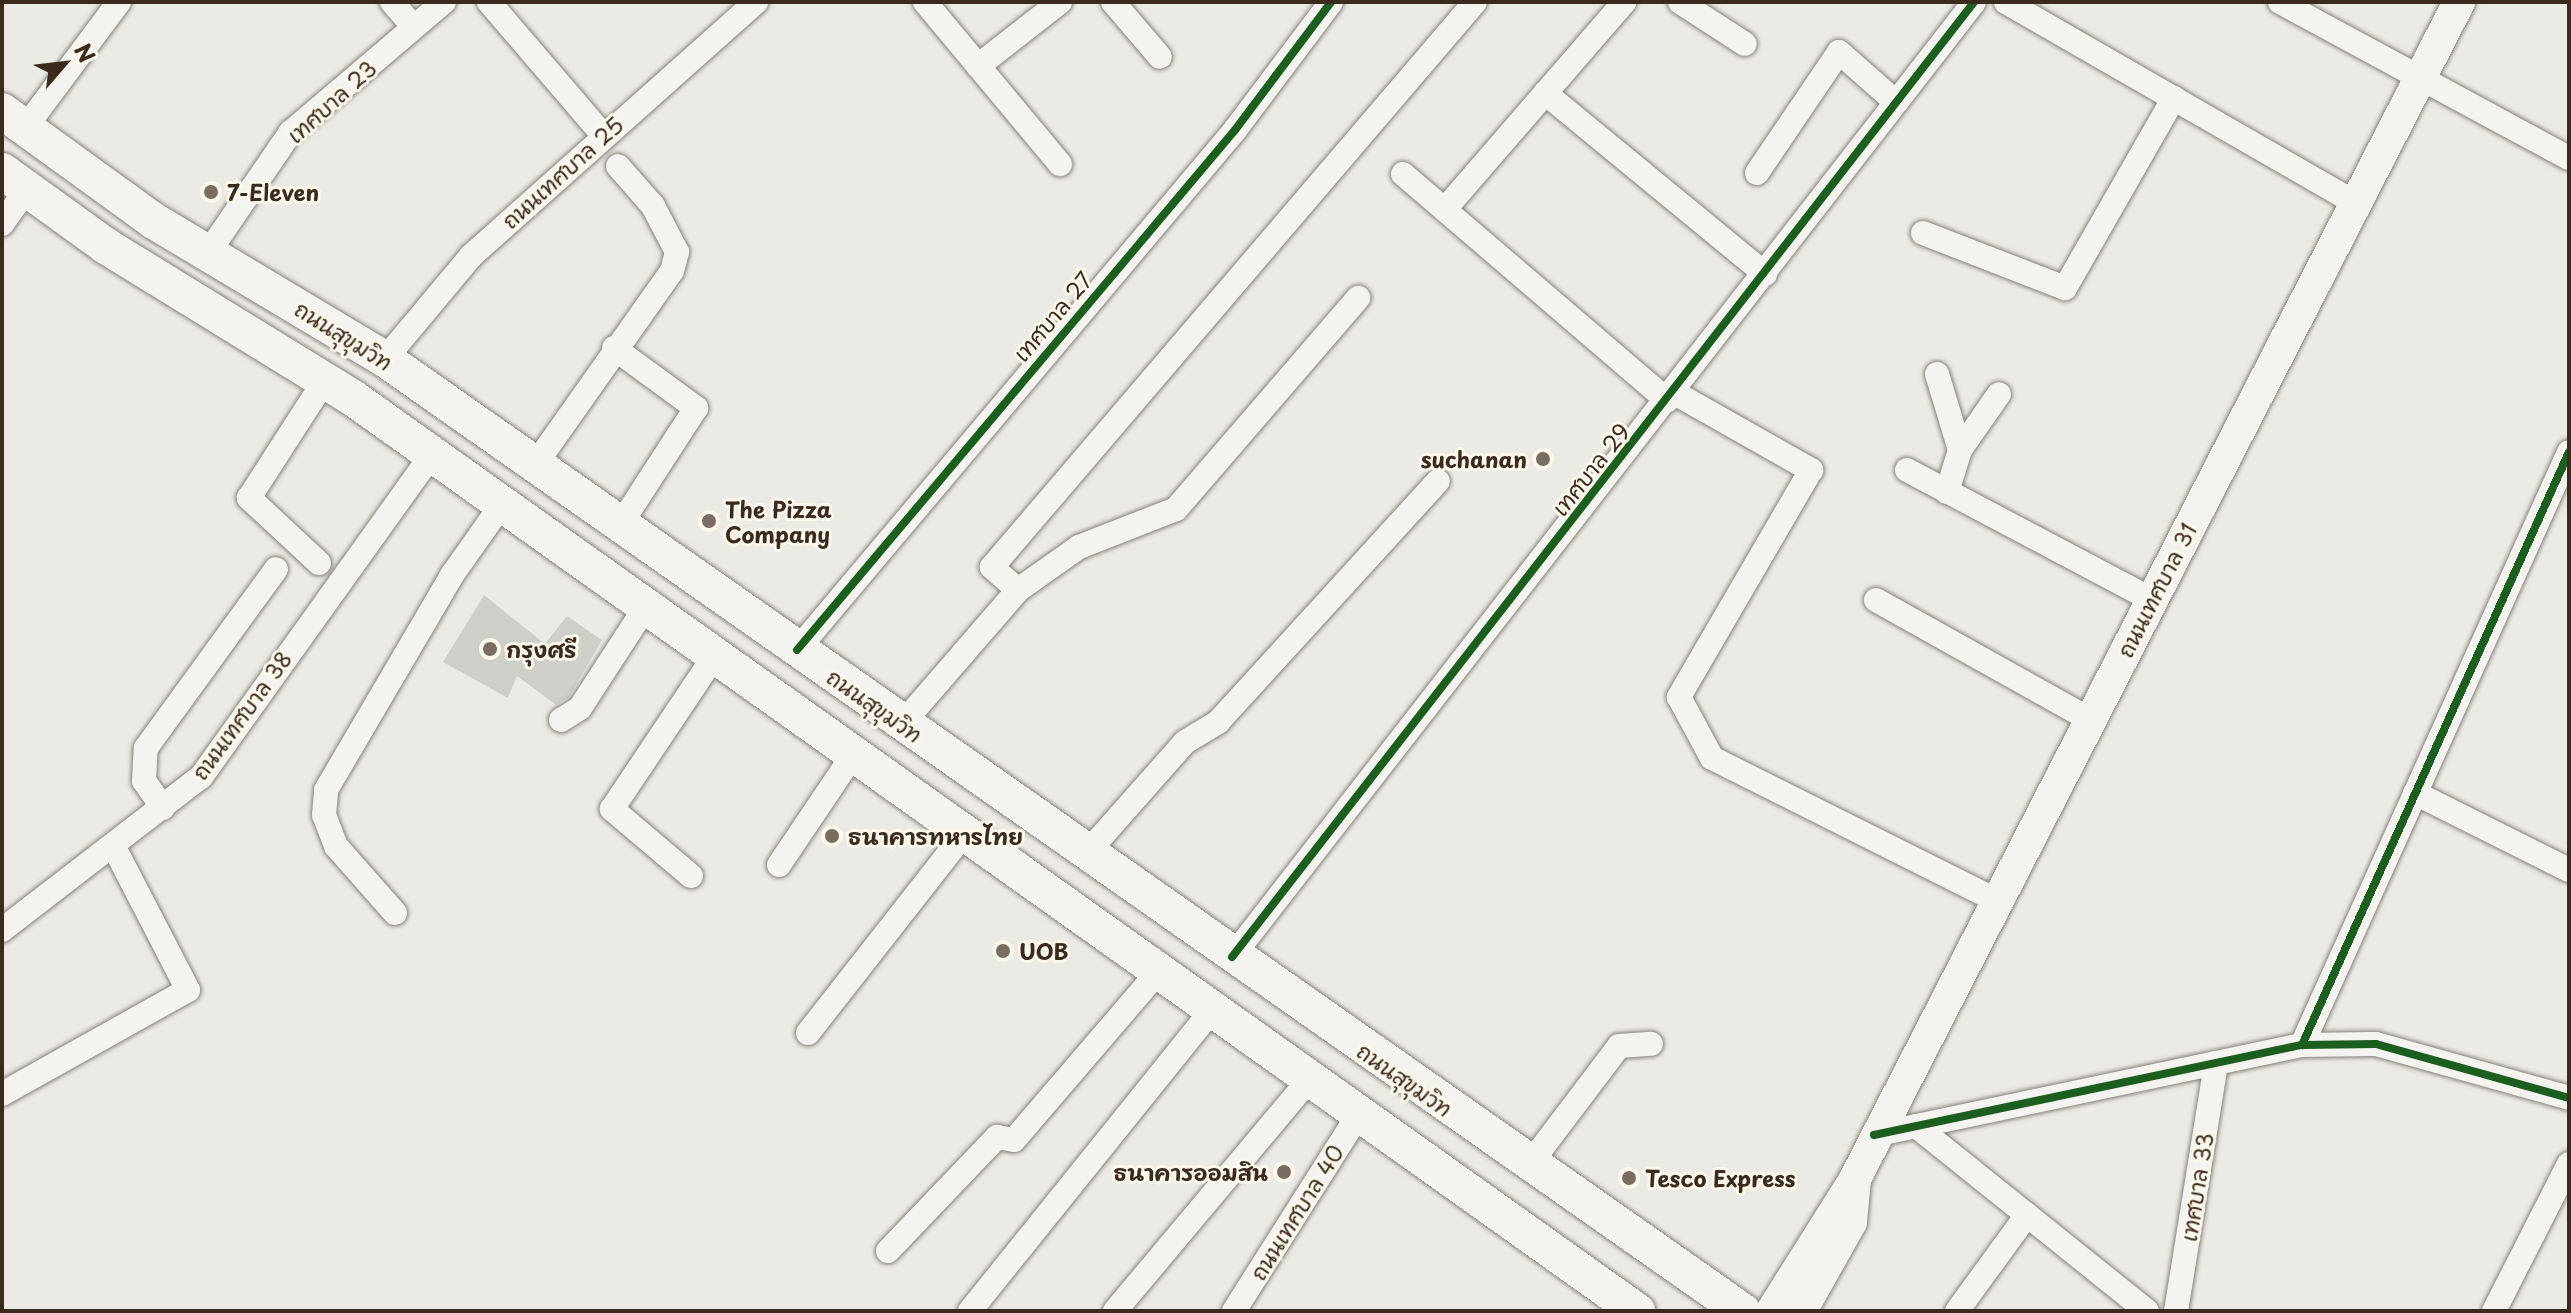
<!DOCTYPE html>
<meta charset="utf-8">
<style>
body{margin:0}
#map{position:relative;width:2571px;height:1313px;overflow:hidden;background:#eceae4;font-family:"Playpen Sans","Playpen Sans Thai",sans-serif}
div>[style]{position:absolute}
.building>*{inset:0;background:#d0cec9}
.roads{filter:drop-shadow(0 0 2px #86827c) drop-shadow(0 0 2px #86827c)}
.minor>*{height:24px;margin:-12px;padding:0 12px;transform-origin:12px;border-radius:12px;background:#f4f3ef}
.major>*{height:32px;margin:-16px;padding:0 16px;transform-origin:16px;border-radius:16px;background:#f4f3ef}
.highway>*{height:36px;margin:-18px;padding:0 18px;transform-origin:18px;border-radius:18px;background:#f4f3ef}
.cycleway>*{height:8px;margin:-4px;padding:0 4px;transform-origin:4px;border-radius:4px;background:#1b5e20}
.dots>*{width:22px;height:22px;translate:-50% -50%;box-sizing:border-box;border:4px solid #fbf7ec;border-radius:50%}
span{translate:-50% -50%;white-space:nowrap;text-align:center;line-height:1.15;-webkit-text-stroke:6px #fbf7ec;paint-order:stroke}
.street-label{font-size:22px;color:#3b2a1e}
.poi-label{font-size:22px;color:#3b2a1e;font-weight:700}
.left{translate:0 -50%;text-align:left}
.right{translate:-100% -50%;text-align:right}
.frame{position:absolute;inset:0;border:4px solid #3b2a1e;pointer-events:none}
.north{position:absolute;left:24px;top:24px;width:80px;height:80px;-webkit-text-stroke:6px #fbf7ec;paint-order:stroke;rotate:62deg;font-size:22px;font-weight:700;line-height:32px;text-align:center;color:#3b2a1e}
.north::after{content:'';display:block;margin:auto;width:28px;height:36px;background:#3b2a1e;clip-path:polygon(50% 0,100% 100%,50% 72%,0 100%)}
</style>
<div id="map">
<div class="building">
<i style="clip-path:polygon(484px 595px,545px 644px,567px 616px,602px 640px,569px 697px,556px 705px,517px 676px,508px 698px,443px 662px)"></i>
</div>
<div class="roads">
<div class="minor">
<i style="left:392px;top:2px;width:33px;rotate:49deg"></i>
<i style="left:489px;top:2px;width:174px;rotate:49.4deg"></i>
<i style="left:925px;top:2px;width:211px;rotate:50.2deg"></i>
<i style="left:1113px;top:2px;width:72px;rotate:49.5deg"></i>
<i style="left:1680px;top:2px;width:77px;rotate:32.9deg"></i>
<i style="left:2006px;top:2px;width:404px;rotate:29.9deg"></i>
<i style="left:2280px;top:2px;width:328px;rotate:28.4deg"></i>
<i style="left:978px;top:66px;width:104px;rotate:-38deg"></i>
<i style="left:1545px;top:93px;width:285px;rotate:39.4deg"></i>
<i style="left:25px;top:128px;width:157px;rotate:-53.3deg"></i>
<i style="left:1757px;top:173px;width:146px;rotate:-55.9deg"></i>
<i style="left:1839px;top:52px;width:76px;rotate:41.3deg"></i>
<i style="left:1403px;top:174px;width:348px;rotate:40.6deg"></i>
<i style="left:1445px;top:209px;width:274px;rotate:-49.1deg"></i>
<i style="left:2px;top:224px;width:43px;rotate:-54.5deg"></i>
<i style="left:1923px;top:233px;width:152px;rotate:21.2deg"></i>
<i style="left:2065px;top:288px;width:219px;rotate:-60.2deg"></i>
<i style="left:208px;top:253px;width:147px;rotate:-55.6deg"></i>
<i style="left:291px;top:132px;width:201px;rotate:-40.4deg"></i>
<i style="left:614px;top:348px;width:102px;rotate:36.2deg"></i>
<i style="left:696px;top:408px;width:140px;rotate:123deg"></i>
<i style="left:385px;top:359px;width:134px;rotate:-50.1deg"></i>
<i style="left:471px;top:256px;width:382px;rotate:-41.7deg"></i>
<i style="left:1937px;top:374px;width:79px;rotate:73.2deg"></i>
<i style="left:1960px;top:450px;width:44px;rotate:107.2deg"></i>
<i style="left:1673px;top:392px;width:159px;rotate:29.5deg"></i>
<i style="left:1811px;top:470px;width:263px;rotate:120.2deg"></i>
<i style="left:1679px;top:697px;width:69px;rotate:61.6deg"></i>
<i style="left:1712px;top:758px;width:317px;rotate:26.6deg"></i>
<i style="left:1960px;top:450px;width:68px;rotate:-55.1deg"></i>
<i style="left:535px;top:465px;width:237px;rotate:-54.8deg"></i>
<i style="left:672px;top:271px;width:20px;rotate:-75deg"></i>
<i style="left:677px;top:252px;width:52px;rotate:-117.6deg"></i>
<i style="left:653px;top:206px;width:53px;rotate:-131.2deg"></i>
<i style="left:1907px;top:470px;width:276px;rotate:27.9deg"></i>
<i style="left:319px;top:563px;width:96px;rotate:-137.1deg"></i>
<i style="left:249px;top:498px;width:140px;rotate:-57.2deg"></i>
<i style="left:1018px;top:590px;width:35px;rotate:-139deg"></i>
<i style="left:992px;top:567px;width:743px;rotate:-49.47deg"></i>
<i style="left:1876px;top:600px;width:244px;rotate:29.2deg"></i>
<i style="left:797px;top:650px;width:680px;rotate:-49.89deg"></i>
<i style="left:1235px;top:130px;width:160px;rotate:-53.1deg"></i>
<i style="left:561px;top:720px;width:22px;rotate:-32deg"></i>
<i style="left:580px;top:708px;width:119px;rotate:-57deg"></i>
<i style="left:902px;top:724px;width:177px;rotate:-49.1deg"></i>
<i style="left:1018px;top:590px;width:75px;rotate:-35.2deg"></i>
<i style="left:1079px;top:547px;width:104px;rotate:-21.4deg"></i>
<i style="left:1176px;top:509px;width:279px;rotate:-49.2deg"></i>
<i style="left:2415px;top:793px;width:172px;rotate:26.6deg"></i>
<i style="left:163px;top:808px;width:33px;rotate:-125deg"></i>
<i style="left:144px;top:781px;width:33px;rotate:-87deg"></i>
<i style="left:146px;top:748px;width:221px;rotate:-54deg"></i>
<i style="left:1086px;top:854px;width:149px;rotate:-48.5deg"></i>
<i style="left:1185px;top:742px;width:39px;rotate:-31deg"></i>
<i style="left:1218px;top:722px;width:326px;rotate:-47.6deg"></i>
<i style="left:779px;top:865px;width:133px;rotate:-56.1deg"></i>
<i style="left:691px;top:876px;width:104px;rotate:-139.7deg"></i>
<i style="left:612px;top:809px;width:182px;rotate:-56.2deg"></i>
<i style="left:395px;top:913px;width:89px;rotate:-131.4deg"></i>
<i style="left:336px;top:846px;width:33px;rotate:-111deg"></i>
<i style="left:324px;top:815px;width:25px;rotate:-85deg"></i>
<i style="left:326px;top:790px;width:249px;rotate:-59.6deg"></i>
<i style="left:452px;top:575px;width:87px;rotate:-54.8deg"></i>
<i style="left:2px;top:930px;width:251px;rotate:-37.6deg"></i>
<i style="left:201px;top:777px;width:398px;rotate:-54.4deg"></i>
<i style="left:1232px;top:957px;width:1209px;rotate:-52.15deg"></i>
<i style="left:808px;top:1033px;width:253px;rotate:-51.9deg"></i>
<i style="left:2302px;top:1045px;width:650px;rotate:-65.76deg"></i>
<i style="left:2px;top:1094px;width:213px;rotate:-29.2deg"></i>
<i style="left:188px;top:990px;width:161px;rotate:-117.4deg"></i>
<i style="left:1916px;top:1126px;width:296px;rotate:38.7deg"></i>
<i style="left:1874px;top:1135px;width:437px;rotate:-11.9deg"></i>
<i style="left:2302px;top:1045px;width:74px;rotate:-0.8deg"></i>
<i style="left:2376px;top:1044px;width:200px;rotate:15.6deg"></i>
<i style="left:1529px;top:1165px;width:149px;rotate:-52.9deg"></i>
<i style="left:1619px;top:1046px;width:32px;rotate:-4deg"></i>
<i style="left:888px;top:1251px;width:158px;rotate:-46.3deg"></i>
<i style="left:997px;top:1137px;width:17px;rotate:10deg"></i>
<i style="left:1014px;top:1140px;width:221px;rotate:-49.4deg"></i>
<i style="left:970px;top:1311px;width:386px;rotate:-51.2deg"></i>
<i style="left:1115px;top:1311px;width:303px;rotate:-50deg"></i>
<i style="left:1234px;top:1311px;width:233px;rotate:-57.6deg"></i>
<i style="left:1957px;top:1311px;width:119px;rotate:-53.9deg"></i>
<i style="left:2176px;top:1311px;width:251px;rotate:-80.8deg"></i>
<i style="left:2494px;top:1311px;width:165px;rotate:-63deg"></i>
</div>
<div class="major">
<i style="left:1772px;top:1311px;width:156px;rotate:-57.8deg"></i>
<i style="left:1855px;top:1179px;width:1323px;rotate:-62.83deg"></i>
<i style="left:1801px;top:1311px;width:102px;rotate:-60.7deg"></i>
<i style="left:1851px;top:1222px;width:43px;rotate:-84.7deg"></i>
</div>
<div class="highway">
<i style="left:2px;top:111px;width:188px;rotate:35.9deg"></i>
<i style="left:154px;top:221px;width:269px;rotate:30.9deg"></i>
<i style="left:385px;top:359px;width:1658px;rotate:35.05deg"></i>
<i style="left:2px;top:171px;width:128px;rotate:35.8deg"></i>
<i style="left:106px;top:246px;width:290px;rotate:31.6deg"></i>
<i style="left:353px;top:398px;width:1576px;rotate:35.42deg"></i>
</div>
</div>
<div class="cycleway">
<i style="left:797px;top:650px;width:680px;rotate:-49.89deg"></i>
<i style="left:1235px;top:130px;width:160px;rotate:-53.1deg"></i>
<i style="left:1232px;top:957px;width:1209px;rotate:-52.15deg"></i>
<i style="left:2302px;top:1045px;width:650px;rotate:-65.76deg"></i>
<i style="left:1874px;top:1135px;width:437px;rotate:-11.9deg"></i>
<i style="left:2302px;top:1045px;width:74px;rotate:-0.8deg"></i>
<i style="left:2376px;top:1044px;width:200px;rotate:15.6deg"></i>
</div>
<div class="dots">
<i style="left:211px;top:192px;background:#796d63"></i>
<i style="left:1543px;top:459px;background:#796d63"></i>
<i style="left:709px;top:521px;background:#796d63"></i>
<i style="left:490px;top:649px;background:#796d63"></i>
<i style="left:832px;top:836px;background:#796d63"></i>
<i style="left:1003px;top:951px;background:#796d63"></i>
<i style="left:1284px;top:1172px;background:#796d63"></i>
<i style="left:1629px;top:1178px;background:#796d63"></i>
</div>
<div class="street-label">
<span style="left:331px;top:101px;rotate:-42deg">เทศบาล 23</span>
<span style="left:562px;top:172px;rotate:-42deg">ถนนเทศบาล 25</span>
<span style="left:1052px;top:316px;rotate:-50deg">เทศบาล 27</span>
<span style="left:344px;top:335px;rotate:32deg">ถนนสุขุมวิท</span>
<span style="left:1590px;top:469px;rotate:-52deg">เทศบาล 29</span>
<span style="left:2156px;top:590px;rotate:-63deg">ถนนเทศบาล 31</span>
<span style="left:875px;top:705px;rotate:35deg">ถนนสุขุมวิท</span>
<span style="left:241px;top:715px;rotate:-54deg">ถนนเทศบาล 38</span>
<span style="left:1405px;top:1079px;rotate:35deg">ถนนสุขุมวิท</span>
<span style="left:2196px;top:1187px;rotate:-81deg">เทศบาล 33</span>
<span style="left:1296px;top:1212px;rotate:-58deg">ถนนเทศบาล 40</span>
</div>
<div class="poi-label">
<span class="left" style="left:227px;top:192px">7-Eleven</span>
<span class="right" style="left:1527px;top:459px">suchanan</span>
<span class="left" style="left:725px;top:521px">The Pizza<br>Company</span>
<span class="left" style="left:506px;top:649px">กรุงศรี</span>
<span class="left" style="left:848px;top:836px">ธนาคารทหารไทย</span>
<span class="left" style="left:1019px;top:951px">UOB</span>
<span class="right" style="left:1268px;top:1172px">ธนาคารออมสิน</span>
<span class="left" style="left:1645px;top:1178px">Tesco Express</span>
</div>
<div class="frame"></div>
<div class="north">N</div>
</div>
